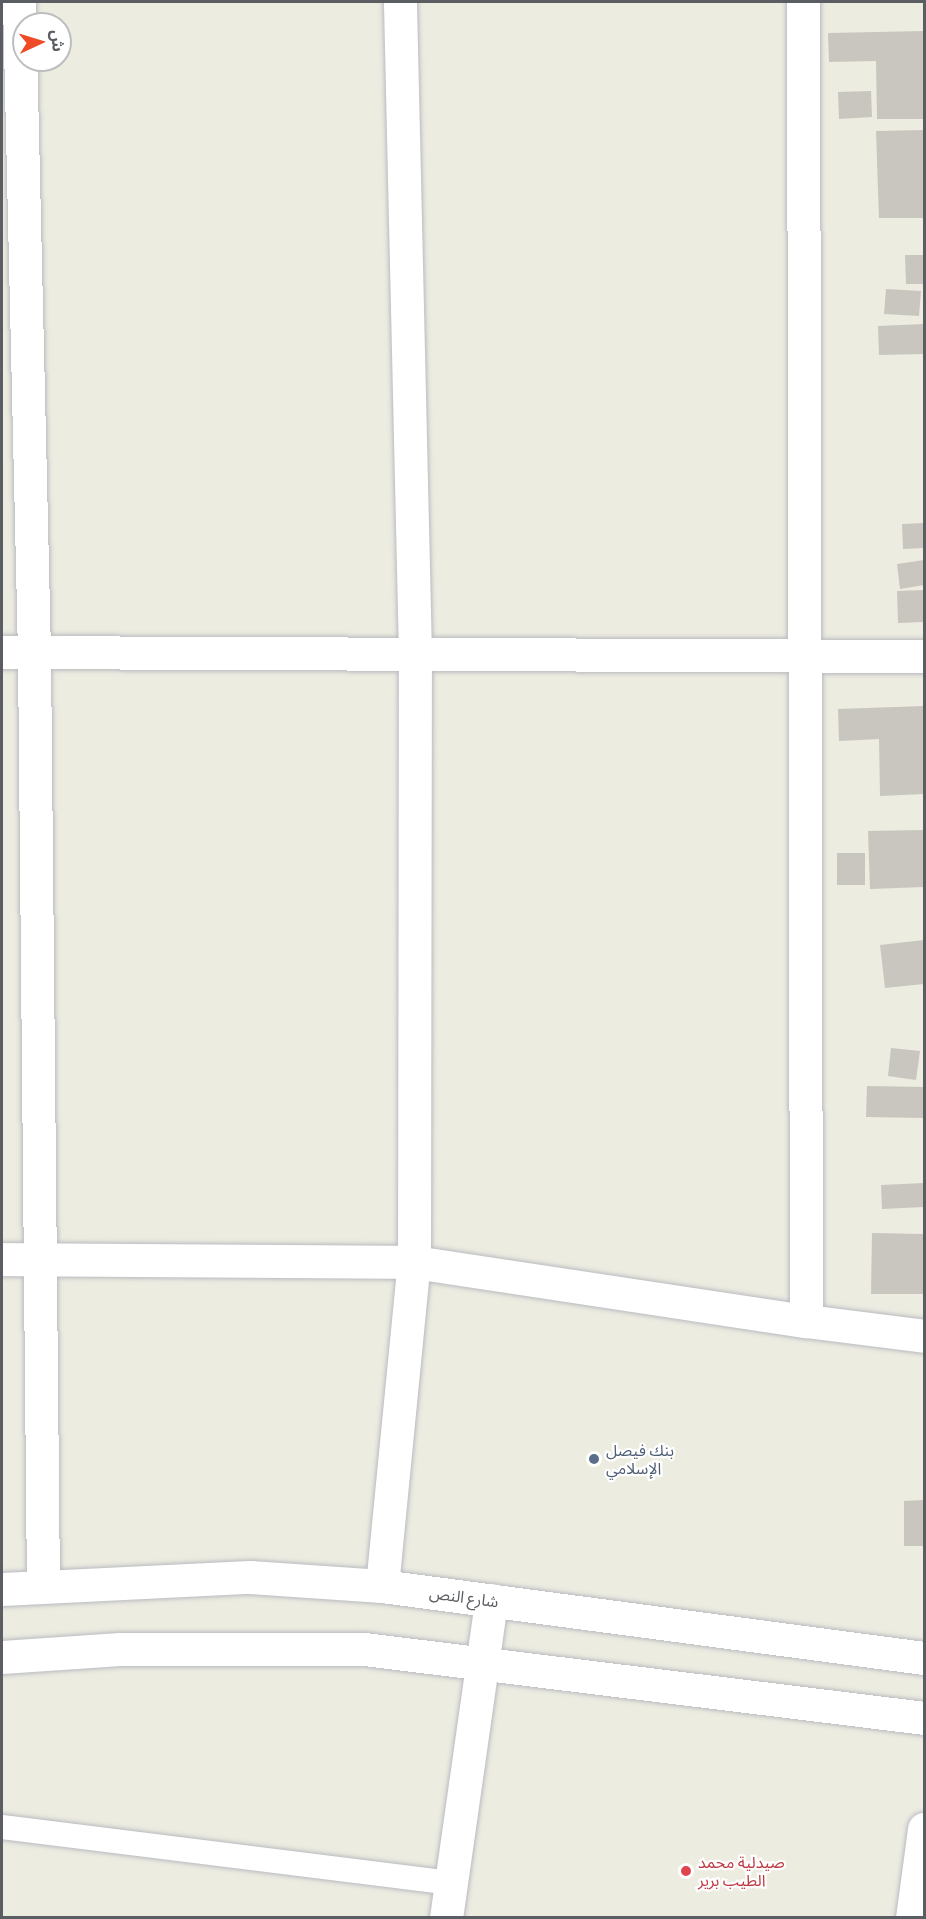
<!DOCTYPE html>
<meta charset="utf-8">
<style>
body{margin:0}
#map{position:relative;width:926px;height:1919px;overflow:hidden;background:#edece1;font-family:"Titillium Web","Noto Sans Arabic",sans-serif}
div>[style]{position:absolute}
.building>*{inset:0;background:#c8c6be}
.roads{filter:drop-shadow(0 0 2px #b9bbc0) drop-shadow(0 0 2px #b9bbc0)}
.lane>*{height:24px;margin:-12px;padding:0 12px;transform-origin:12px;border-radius:12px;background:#fff}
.street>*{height:33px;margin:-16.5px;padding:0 16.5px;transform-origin:16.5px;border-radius:16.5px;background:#fff}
.secondary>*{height:33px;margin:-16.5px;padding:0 16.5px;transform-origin:16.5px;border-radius:16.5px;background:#fff}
.dots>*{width:16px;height:16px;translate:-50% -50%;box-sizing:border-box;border:3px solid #fff;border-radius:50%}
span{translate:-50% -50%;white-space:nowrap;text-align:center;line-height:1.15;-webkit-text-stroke:4.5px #fff;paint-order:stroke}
.service-label{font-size:16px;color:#4e5e75}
.left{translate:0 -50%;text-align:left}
.street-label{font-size:16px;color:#5a5d62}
.health-label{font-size:16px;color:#be3a42}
.frame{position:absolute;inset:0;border:3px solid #5a5d62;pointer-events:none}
.north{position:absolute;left:12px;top:12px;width:60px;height:60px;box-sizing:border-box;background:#fff;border:2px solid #bdbec0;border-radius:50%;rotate:86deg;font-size:16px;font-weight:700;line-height:24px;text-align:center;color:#5a5d62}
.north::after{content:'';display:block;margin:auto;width:21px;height:27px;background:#ee4b26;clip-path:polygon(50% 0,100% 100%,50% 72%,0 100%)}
</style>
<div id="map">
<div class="building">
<i style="clip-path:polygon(924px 31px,924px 119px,877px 119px,876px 61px,829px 62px,828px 33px)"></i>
<i style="clip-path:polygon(871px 91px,872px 117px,839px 119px,838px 92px)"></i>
<i style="clip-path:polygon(924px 130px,924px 218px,879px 218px,876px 131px)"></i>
<i style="clip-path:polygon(905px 255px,924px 255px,924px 284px,906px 284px)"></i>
<i style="clip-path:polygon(886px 289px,921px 291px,919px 316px,884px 314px)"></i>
<i style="clip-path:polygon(924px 324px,924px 354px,879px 355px,878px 326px)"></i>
<i style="clip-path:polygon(924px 523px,924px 548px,903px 549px,902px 524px)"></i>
<i style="clip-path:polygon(924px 560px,924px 585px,900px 589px,897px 564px)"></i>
<i style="clip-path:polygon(924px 590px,924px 622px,898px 623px,897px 591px)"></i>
<i style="clip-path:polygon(924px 706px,924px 794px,880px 796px,879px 739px,839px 741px,838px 709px)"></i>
<i style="clip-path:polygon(924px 830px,924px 887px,870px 889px,868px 831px)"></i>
<i style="clip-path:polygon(837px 853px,865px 853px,865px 885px,837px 885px)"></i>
<i style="clip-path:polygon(924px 940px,924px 984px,885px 988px,880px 945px)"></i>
<i style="clip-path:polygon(891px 1048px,920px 1051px,916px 1080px,888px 1076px)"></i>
<i style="clip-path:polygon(867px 1086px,924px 1087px,924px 1118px,866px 1117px)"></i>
<i style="clip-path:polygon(924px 1183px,924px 1207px,882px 1209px,881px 1185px)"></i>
<i style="clip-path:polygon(872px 1233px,924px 1234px,924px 1294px,871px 1294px)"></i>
<i style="clip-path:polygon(924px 1500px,924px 1546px,904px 1546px,904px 1501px)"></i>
</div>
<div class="roads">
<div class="lane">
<i style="left:2px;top:1827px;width:452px;rotate:7.1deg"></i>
</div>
<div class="street">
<i style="left:19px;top:2px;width:650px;rotate:88.68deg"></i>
<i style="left:34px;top:652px;width:933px;rotate:89.45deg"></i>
<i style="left:803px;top:2px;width:1319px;rotate:89.87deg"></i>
<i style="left:806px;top:1321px;width:119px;rotate:7.2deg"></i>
<i style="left:2px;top:652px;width:922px;rotate:0.25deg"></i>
<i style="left:2px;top:1259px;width:412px;rotate:0.4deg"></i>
<i style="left:414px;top:1262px;width:396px;rotate:8.6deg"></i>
<i style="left:382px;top:1586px;width:326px;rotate:-84.4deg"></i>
<i style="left:414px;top:1262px;width:607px;rotate:-89.91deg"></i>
<i style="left:415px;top:655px;width:653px;rotate:-91.32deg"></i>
<i style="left:912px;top:1918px;width:90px;rotate:-82.3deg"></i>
</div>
<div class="secondary">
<i style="left:2px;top:1589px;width:248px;rotate:-2.8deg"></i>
<i style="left:250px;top:1577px;width:132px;rotate:3.9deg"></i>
<i style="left:382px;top:1586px;width:547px;rotate:7.57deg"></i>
<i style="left:2px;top:1657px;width:118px;rotate:-3.9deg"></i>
<i style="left:120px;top:1649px;width:244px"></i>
<i style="left:364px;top:1649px;width:564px;rotate:7.02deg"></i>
<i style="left:446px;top:1918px;width:321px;rotate:-81.9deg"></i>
</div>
</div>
<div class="dots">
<i style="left:594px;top:1459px;background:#5c6f8a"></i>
<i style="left:686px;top:1871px;background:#e0444e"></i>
</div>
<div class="service-label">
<span class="left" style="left:606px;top:1459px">بنك فيصل<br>الإسلامي</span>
</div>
<div class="street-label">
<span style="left:464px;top:1597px;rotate:8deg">شارع النص</span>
</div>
<div class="health-label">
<span class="left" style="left:698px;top:1871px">صيدلية محمد<br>الطيب برير</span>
</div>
<div class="frame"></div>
<div class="north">ش</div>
</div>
